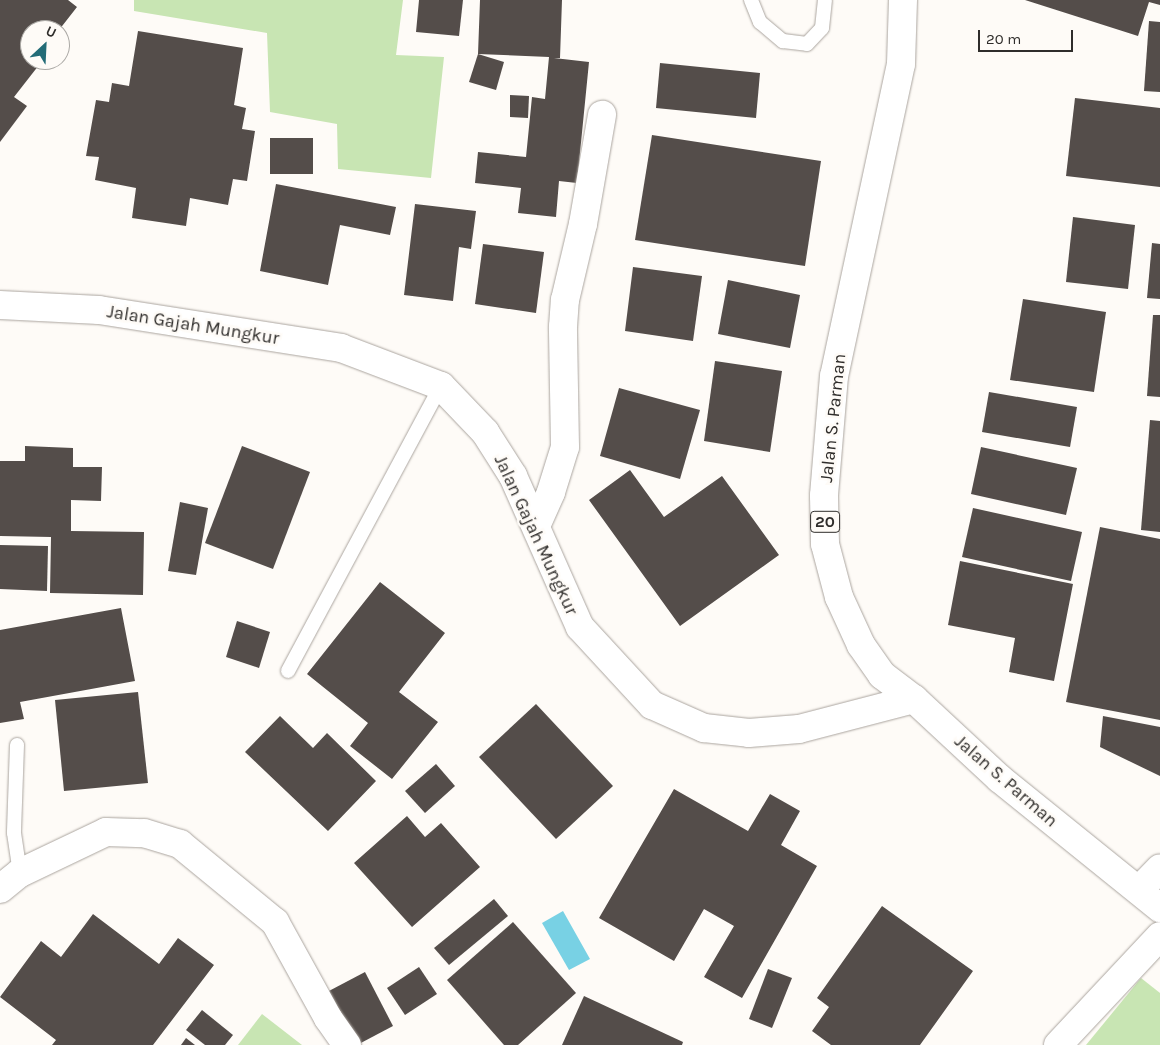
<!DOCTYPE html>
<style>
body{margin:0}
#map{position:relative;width:1160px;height:1045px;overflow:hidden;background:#fefbf7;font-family:Karla,sans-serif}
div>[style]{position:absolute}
.green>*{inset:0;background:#c8e5b3}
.water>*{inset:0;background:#78d1e4}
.building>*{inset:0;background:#544d4a}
.roads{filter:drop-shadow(0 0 1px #aba59f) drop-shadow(0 0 1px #aba59f)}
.service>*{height:14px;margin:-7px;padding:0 7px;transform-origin:7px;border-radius:7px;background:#fff}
.minor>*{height:28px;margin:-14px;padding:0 14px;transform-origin:14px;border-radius:14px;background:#fff}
.secondary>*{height:28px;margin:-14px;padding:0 14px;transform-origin:14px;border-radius:14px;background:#fff}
.trunk>*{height:28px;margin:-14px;padding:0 14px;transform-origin:14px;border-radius:14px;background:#fff}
span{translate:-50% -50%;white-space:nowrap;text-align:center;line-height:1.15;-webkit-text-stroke:5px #fefbf7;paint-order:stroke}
.shield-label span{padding:1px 4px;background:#fefbf7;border:1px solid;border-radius:4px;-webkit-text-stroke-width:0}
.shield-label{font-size:16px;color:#2f2d2b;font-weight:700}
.street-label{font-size:18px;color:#2f2d2b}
.north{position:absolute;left:20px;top:20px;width:50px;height:50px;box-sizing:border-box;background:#fefbf7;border:1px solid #aba9a5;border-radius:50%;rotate:25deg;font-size:14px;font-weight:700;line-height:20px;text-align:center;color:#2f2d2b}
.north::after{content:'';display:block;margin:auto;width:18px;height:22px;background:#236c77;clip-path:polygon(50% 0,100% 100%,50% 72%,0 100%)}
.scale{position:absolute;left:978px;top:30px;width:95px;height:22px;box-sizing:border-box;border:2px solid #2f2d2b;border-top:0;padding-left:6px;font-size:15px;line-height:18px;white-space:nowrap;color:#2f2d2b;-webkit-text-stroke:4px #fefbf7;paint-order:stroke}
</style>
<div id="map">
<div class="green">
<i style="clip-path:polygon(134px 0,403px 0,396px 55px,444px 57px,431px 178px,338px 169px,337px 124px,270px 112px,267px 33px,134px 11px)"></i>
<i style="clip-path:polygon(1141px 978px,1160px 993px,1160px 1045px,1086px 1045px)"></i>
<i style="clip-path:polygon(262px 1014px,302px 1045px,238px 1045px)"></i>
</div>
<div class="water">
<i style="clip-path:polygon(563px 911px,590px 959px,569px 970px,542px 923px)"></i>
</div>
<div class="building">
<i style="clip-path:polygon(0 0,68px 0,77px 7px,59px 30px,30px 30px,30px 60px,35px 60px,39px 65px,14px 97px,27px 106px,0 142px)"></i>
<i style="clip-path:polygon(419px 0,463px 0,459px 36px,416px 32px)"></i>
<i style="clip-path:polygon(480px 0,562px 0,560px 58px,554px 58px,589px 62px,577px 183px,559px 181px,556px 217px,518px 213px,521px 188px,475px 183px,478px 152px,526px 157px,532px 97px,545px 99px,549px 57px,478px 54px)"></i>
<i style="clip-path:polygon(1025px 0,1160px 0,1160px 5px,1149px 2px,1138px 36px)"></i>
<i style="clip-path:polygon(1149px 21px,1160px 22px,1160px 92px,1144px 91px)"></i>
<i style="clip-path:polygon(138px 31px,243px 48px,234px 105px,246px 108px,242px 129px,255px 131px,247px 181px,233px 179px,228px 205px,190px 198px,186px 226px,132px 218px,136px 188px,95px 180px,99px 157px,86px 156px,96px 100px,109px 102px,112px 83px,129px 86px)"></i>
<i style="clip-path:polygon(478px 54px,504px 62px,496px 90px,469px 82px)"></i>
<i style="clip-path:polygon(660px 63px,760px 73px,756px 118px,656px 108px)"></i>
<i style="clip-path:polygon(510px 95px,529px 96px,528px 118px,510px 117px)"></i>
<i style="clip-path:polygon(1075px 98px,1160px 108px,1160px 187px,1066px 176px)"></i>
<i style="clip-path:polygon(652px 135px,821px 161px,805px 266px,635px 240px)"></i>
<i style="clip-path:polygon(270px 138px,313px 138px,313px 174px,270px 174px)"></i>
<i style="clip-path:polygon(276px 184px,396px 207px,390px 235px,340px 225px,328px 285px,260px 271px)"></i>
<i style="clip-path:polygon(415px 204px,476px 211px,471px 249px,459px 247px,453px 301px,404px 295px)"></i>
<i style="clip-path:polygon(1073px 217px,1135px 225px,1128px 289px,1066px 282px)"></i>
<i style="clip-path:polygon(1152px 243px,1160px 244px,1160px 299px,1147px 298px)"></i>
<i style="clip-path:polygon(483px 244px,544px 252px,536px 313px,475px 304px)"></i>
<i style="clip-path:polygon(633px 267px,702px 276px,693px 341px,625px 331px)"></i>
<i style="clip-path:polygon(728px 280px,800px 295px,790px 348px,718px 334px)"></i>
<i style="clip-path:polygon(1023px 299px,1106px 312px,1094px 392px,1010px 380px)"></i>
<i style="clip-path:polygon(1153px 315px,1160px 315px,1160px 397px,1147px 396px)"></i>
<i style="clip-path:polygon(715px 361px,782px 371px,770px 452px,704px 441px)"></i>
<i style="clip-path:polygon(619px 388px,700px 410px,680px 479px,600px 456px)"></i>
<i style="clip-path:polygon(989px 392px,1077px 407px,1070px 447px,982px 432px)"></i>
<i style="clip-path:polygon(1150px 420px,1160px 421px,1160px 532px,1141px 530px)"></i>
<i style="clip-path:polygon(25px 446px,73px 448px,73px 467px,102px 467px,101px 501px,71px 500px,71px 531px,144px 532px,143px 595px,50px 593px,51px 537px,0 536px,0 461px,25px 461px)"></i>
<i style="clip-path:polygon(242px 446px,310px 472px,273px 569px,205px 543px)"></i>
<i style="clip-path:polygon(981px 447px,1077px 468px,1066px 515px,971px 494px)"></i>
<i style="clip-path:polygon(630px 470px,664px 517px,722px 476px,779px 555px,680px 626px,589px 500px)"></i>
<i style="clip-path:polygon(180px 502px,208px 508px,196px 575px,168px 571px)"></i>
<i style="clip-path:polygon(973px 508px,1082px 532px,1071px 581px,962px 557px)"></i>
<i style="clip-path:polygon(1100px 527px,1160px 539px,1160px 720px,1066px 702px)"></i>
<i style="clip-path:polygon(0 545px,48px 546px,47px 591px,0 589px)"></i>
<i style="clip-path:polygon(960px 561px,1073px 584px,1054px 681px,1009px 672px,1015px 638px,948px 625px)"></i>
<i style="clip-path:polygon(380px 582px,445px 633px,399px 692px,438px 722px,392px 779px,350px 746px,368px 723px,307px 674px)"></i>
<i style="clip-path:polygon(121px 608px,135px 681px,20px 702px,24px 719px,0 723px,0 630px)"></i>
<i style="clip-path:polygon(237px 621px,270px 632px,259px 668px,226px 657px)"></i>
<i style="clip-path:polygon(138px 692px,148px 783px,64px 791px,55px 700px)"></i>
<i style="clip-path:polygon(536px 704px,613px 786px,556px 839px,479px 757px)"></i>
<i style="clip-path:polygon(280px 716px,313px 748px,327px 733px,376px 781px,328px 831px,245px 752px)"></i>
<i style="clip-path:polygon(1103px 716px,1160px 727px,1160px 776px,1100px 747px)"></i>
<i style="clip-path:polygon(436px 764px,455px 786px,425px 813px,405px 791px)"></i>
<i style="clip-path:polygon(674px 789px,748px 831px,770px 794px,800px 811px,781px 845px,817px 866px,742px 998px,704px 977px,734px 926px,704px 909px,674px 961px,599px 918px)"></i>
<i style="clip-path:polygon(407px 816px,425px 837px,441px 823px,480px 867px,412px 927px,354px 863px)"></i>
<i style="clip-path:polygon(494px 899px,508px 916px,449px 965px,434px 948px)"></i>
<i style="clip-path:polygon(882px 906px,973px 971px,920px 1045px,831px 1045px,812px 1031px,829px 1007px,817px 998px)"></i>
<i style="clip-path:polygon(93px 914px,159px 964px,178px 938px,214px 965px,153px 1045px,52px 1045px,56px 1040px,0 997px,41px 941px,61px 957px)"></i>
<i style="clip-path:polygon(513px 922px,576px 993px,518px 1045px,504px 1045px,447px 980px)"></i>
<i style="clip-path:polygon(419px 967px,437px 994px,405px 1015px,387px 988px)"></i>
<i style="clip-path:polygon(768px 969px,792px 978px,772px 1028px,749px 1019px)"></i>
<i style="clip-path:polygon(365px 972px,393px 1026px,357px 1045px,327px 992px)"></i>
<i style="clip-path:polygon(584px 996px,683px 1042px,682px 1045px,562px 1045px)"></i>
<i style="clip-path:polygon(202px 1010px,233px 1035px,225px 1045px,205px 1045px,186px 1030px)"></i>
<i style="clip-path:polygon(186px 1038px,195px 1045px,181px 1045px)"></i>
</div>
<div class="roads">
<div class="service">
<i style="left:751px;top:0;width:24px;rotate:68deg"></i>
<i style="left:760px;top:22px;width:30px;rotate:40deg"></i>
<i style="left:783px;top:41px;width:24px;rotate:7deg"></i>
<i style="left:807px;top:44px;width:22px;rotate:-47deg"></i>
<i style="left:822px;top:28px;width:28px;rotate:-84deg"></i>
<i style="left:288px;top:671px;width:323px;rotate:-61.8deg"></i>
<i style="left:17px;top:745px;width:88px;rotate:92deg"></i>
<i style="left:14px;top:833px;width:40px;rotate:81.5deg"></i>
</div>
<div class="minor">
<i style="left:536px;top:526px;width:37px;rotate:-66deg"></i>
<i style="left:551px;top:492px;width:47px;rotate:-72.7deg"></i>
<i style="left:565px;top:447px;width:120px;rotate:-91deg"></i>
<i style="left:563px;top:327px;width:27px;rotate:-86deg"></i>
<i style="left:565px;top:300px;width:78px;rotate:-76.7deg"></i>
<i style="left:583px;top:224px;width:111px;rotate:-80.1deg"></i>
<i style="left:0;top:889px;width:26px;rotate:-39deg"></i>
<i style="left:20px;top:873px;width:95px;rotate:-25.5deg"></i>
<i style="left:106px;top:832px;width:38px;rotate:2deg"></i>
<i style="left:144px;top:833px;width:38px;rotate:17deg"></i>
<i style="left:180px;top:844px;width:123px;rotate:39.4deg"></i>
<i style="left:275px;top:922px;width:110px;rotate:61.1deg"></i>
<i style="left:328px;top:1018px;width:33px;rotate:55deg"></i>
<i style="left:1139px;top:890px;width:30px;rotate:-46deg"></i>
</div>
<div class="secondary">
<i style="left:0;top:305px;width:99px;rotate:2.9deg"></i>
<i style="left:99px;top:310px;width:245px;rotate:8.9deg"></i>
<i style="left:341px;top:348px;width:107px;rotate:20.8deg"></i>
<i style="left:441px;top:386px;width:64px;rotate:46.3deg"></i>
<i style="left:485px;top:432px;width:52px;rotate:57.5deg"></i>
<i style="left:513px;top:476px;width:165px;rotate:66.1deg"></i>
<i style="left:580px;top:627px;width:106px;rotate:47.3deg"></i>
<i style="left:652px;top:705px;width:57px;rotate:23.9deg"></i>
<i style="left:704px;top:728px;width:45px;rotate:6.3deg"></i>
<i style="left:749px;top:733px;width:50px;rotate:-4.6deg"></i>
<i style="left:799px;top:729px;width:119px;rotate:-14.6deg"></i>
<i style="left:1058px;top:1045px;width:149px;rotate:-46.9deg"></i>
</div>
<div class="trunk">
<i style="left:903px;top:0;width:64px;rotate:91.8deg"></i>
<i style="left:901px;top:64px;width:319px;rotate:102.1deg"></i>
<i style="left:834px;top:376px;width:120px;rotate:94.8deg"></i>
<i style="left:824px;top:496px;width:48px;rotate:88.8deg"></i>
<i style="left:825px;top:544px;width:55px;rotate:75.2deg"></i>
<i style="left:839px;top:597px;width:53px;rotate:65.4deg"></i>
<i style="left:861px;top:645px;width:37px;rotate:55deg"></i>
<i style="left:882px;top:675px;width:40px;rotate:37deg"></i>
<i style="left:914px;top:699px;width:117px;rotate:42.9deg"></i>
<i style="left:1000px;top:779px;width:206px;rotate:38.9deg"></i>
</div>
</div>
<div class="shield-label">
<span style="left:825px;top:522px">20</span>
</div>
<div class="street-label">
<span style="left:193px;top:325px;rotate:9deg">Jalan Gajah Mungkur</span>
<span style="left:833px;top:418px;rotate:-84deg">Jalan S. Parman</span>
<span style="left:536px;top:535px;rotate:65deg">Jalan Gajah Mungkur</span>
<span style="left:1006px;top:781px;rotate:41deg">Jalan S. Parman</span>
</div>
<div class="north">U</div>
<div class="scale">20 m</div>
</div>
